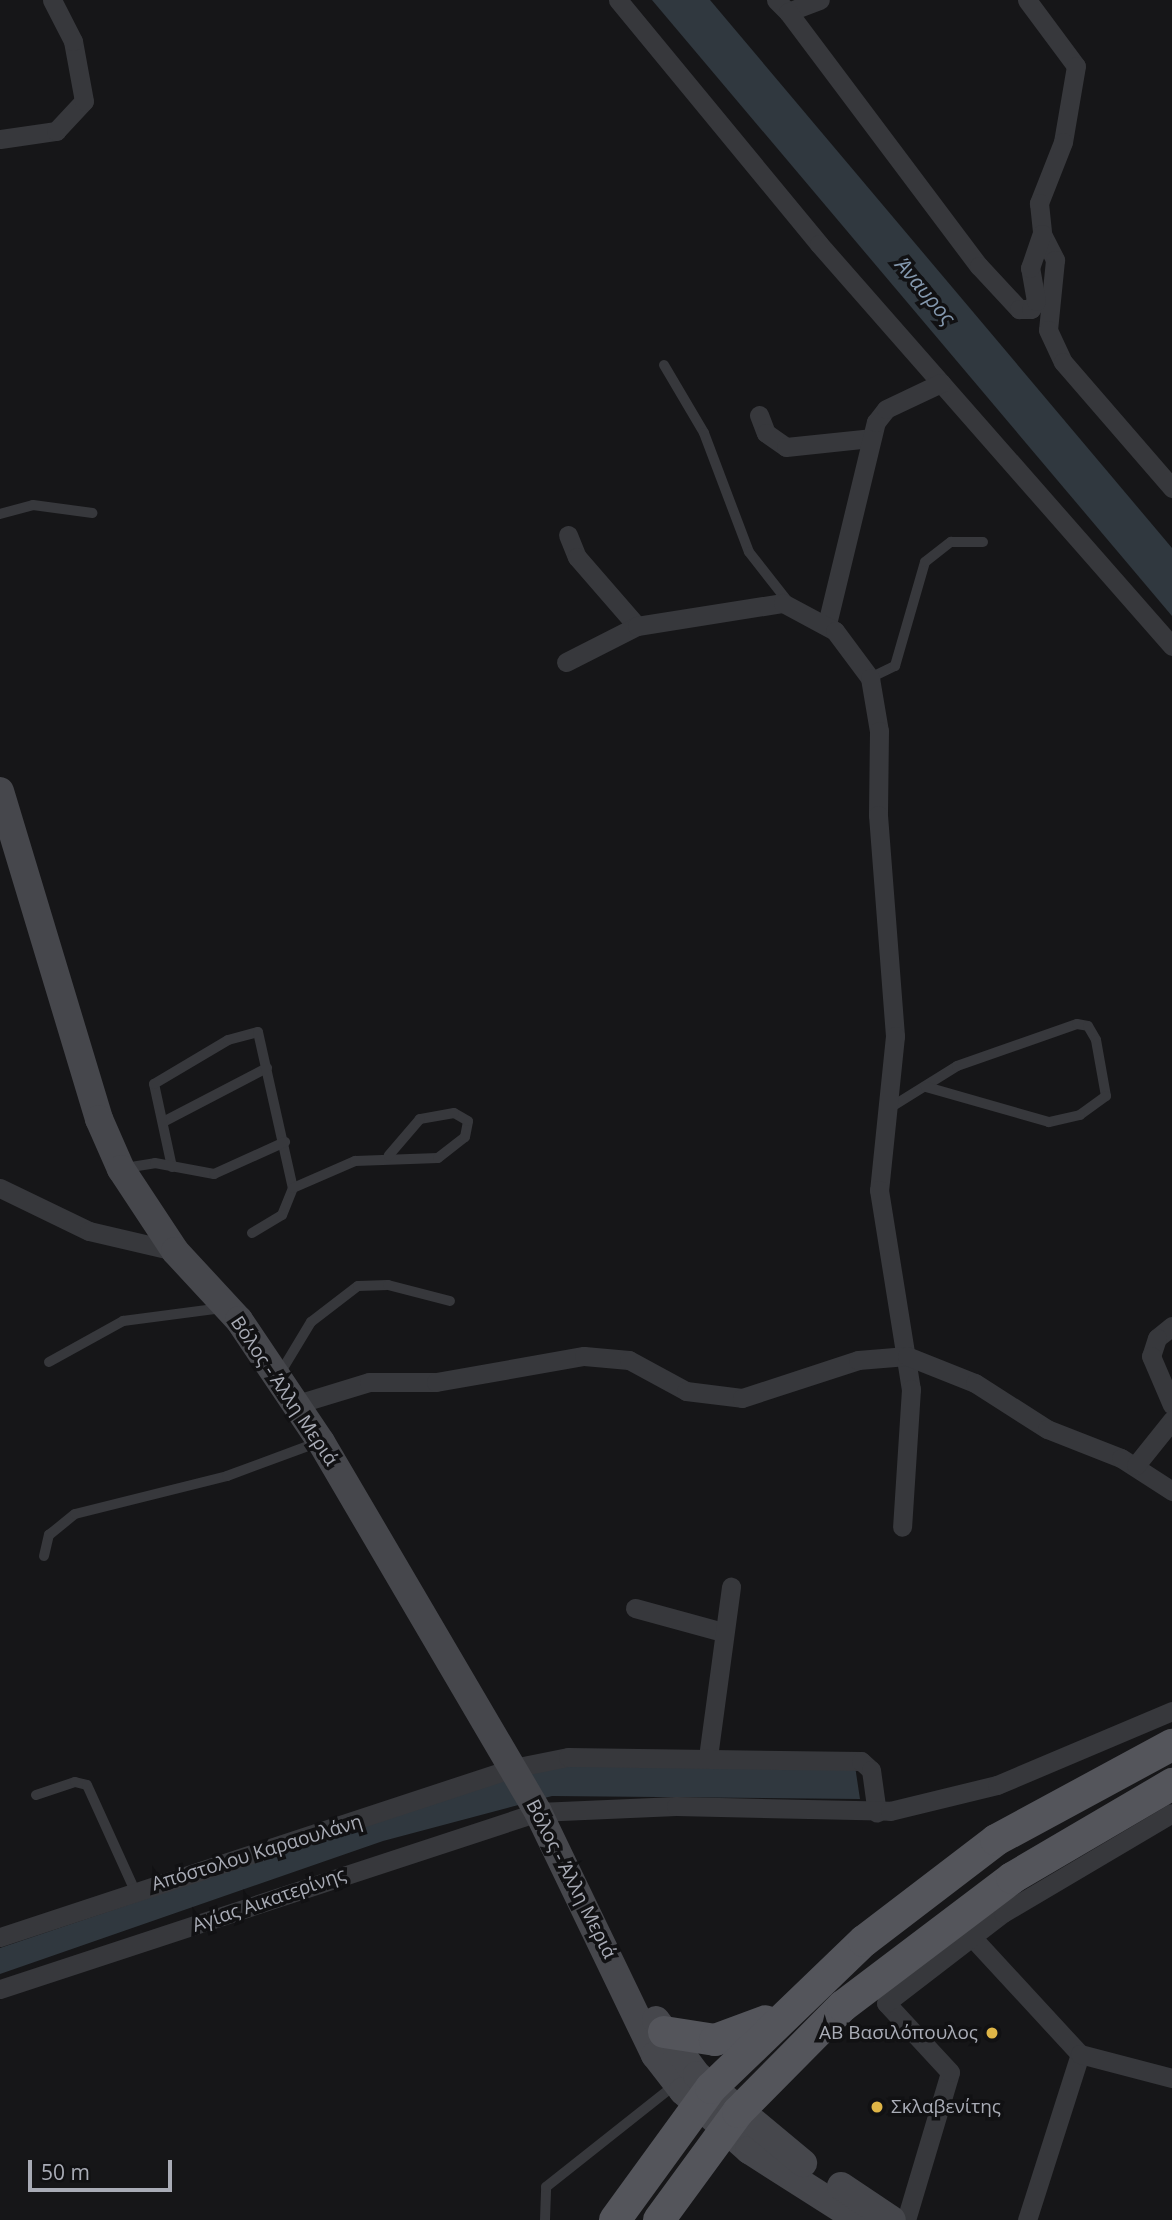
<!DOCTYPE html>
<meta charset="utf-8">
<style>
body{margin:0}
#map{position:relative;width:1172px;height:2220px;overflow:hidden;background:#161618;font-family:"Open Sans",sans-serif}
div>[style]{position:absolute}
.water>*{inset:0;background:#30383f}
.lane>*{height:10px;margin:-5px;padding:0 5px;transform-origin:5px;border-radius:5px;background:#37383c}
.street>*{height:19px;margin:-9.5px;padding:0 9.5px;transform-origin:9.5px;border-radius:9.5px;background:#37383c}
.secondary>*{height:28px;margin:-14px;padding:0 14px;transform-origin:14px;border-radius:14px;background:#46474c}
.primary>*{height:32px;margin:-16px;padding:0 16px;transform-origin:16px;border-radius:16px;background:#54555b}
.dots>*{width:19px;height:19px;translate:-50% -50%;box-sizing:border-box;border:4px solid #111113;border-radius:50%}
span{translate:-50% -50%;white-space:nowrap;text-align:center;line-height:1.15;-webkit-text-stroke:7px #111113;paint-order:stroke}
.street-label{font-size:19px;color:#a9acb6}
.poi-label{font-size:19px;color:#a9acb6}
.right{translate:-100% -50%;text-align:right}
.left{translate:0 -50%;text-align:left}
.water-label{font-size:21px;color:#8498ae;font-style:italic}
.scale{position:absolute;left:28px;top:2160px;width:144px;height:32px;box-sizing:border-box;border:4px solid #a9acb6;border-top:0;padding-left:9px;font-size:21px;line-height:24px;white-space:nowrap;color:#a9acb6;-webkit-text-stroke:5px #111113;paint-order:stroke}
</style>
<div id="map">
<div class="water">
<i style="clip-path:polygon(652px 0,710px 0,1172px 548px,1172px 616px)"></i>
<i style="clip-path:polygon(543px 1765px,855px 1766px,860px 1799px,552px 1796px,383px 1841px,0 1974px,0 1948px)"></i>
</div>
<div class="lane">
<i style="left:664px;top:365px;width:79px;rotate:59.5deg"></i>
<i style="left:704px;top:433px;width:127px;rotate:69.3deg"></i>
<i style="left:749px;top:552px;width:65px;rotate:51.9deg"></i>
<i style="left:0;top:514px;width:34px;rotate:-15deg"></i>
<i style="left:33px;top:505px;width:60px;rotate:7.7deg"></i>
<i style="left:870px;top:678px;width:28px;rotate:-26deg"></i>
<i style="left:895px;top:666px;width:108px;rotate:-73.9deg"></i>
<i style="left:925px;top:562px;width:33px;rotate:-38deg"></i>
<i style="left:951px;top:542px;width:32px"></i>
<i style="left:888px;top:1109px;width:81px;rotate:-31.9deg"></i>
<i style="left:957px;top:1066px;width:127px;rotate:-19.3deg"></i>
<i style="left:1077px;top:1024px;width:11px;rotate:10deg"></i>
<i style="left:1088px;top:1026px;width:16px;rotate:60deg"></i>
<i style="left:1096px;top:1040px;width:57px;rotate:79.9deg"></i>
<i style="left:1106px;top:1096px;width:32px;rotate:144deg"></i>
<i style="left:1080px;top:1115px;width:32px;rotate:167deg"></i>
<i style="left:1049px;top:1122px;width:128px;rotate:-164.1deg"></i>
<i style="left:165px;top:1121px;width:115px;rotate:-27.5deg"></i>
<i style="left:172px;top:1167px;width:85px;rotate:-102.2deg"></i>
<i style="left:154px;top:1084px;width:86px;rotate:-30.7deg"></i>
<i style="left:228px;top:1040px;width:31px;rotate:-15deg"></i>
<i style="left:258px;top:1032px;width:160px;rotate:77.4deg"></i>
<i style="left:293px;top:1188px;width:29px;rotate:112deg"></i>
<i style="left:282px;top:1215px;width:35px;rotate:149deg"></i>
<i style="left:125px;top:1168px;width:30px;rotate:-9deg"></i>
<i style="left:155px;top:1163px;width:60px;rotate:10.6deg"></i>
<i style="left:214px;top:1174px;width:78px;rotate:-24.3deg"></i>
<i style="left:293px;top:1188px;width:68px;rotate:-23.5deg"></i>
<i style="left:355px;top:1161px;width:83px;rotate:-2.1deg"></i>
<i style="left:438px;top:1158px;width:34px;rotate:-38deg"></i>
<i style="left:465px;top:1137px;width:16px;rotate:-79deg"></i>
<i style="left:468px;top:1121px;width:16px;rotate:-150deg"></i>
<i style="left:454px;top:1113px;width:35px;rotate:170deg"></i>
<i style="left:420px;top:1119px;width:48px;rotate:130.7deg"></i>
<i style="left:49px;top:1362px;width:85px;rotate:-29deg"></i>
<i style="left:123px;top:1321px;width:100px;rotate:-7.5deg"></i>
<i style="left:279px;top:1375px;width:62px;rotate:-58.9deg"></i>
<i style="left:311px;top:1322px;width:59px;rotate:-37.5deg"></i>
<i style="left:358px;top:1286px;width:30px;rotate:-2deg"></i>
<i style="left:388px;top:1285px;width:64px;rotate:14.5deg"></i>
<i style="left:44px;top:1556px;width:22px;rotate:-77deg"></i>
<i style="left:49px;top:1535px;width:33px;rotate:-39deg"></i>
<i style="left:75px;top:1514px;width:157px;rotate:-14deg"></i>
<i style="left:227px;top:1476px;width:98px;rotate:-20.3deg"></i>
<i style="left:36px;top:1795px;width:41px;rotate:-18.4deg"></i>
<i style="left:75px;top:1782px;width:12px;rotate:14deg"></i>
<i style="left:87px;top:1785px;width:116px;rotate:65.6deg"></i>
<i style="left:545px;top:2220px;width:33px;rotate:-88deg"></i>
<i style="left:546px;top:2187px;width:166px;rotate:-38.4deg"></i>
</div>
<div class="street">
<i style="left:618px;top:0;width:316px;rotate:50.5deg"></i>
<i style="left:819px;top:244px;width:535px;rotate:48.71deg"></i>
<i style="left:776px;top:0;width:17px;rotate:45deg"></i>
<i style="left:788px;top:12px;width:34px;rotate:-21deg"></i>
<i style="left:1027px;top:0;width:82px;rotate:53.4deg"></i>
<i style="left:1076px;top:66px;width:77px;rotate:99.7deg"></i>
<i style="left:1063px;top:142px;width:66px;rotate:111.5deg"></i>
<i style="left:1039px;top:203px;width:31px;rotate:84deg"></i>
<i style="left:1042px;top:234px;width:29px;rotate:63deg"></i>
<i style="left:1055px;top:260px;width:70px;rotate:95.7deg"></i>
<i style="left:1048px;top:330px;width:35px;rotate:65deg"></i>
<i style="left:1063px;top:362px;width:167px;rotate:49.1deg"></i>
<i style="left:788px;top:12px;width:318px;rotate:53.1deg"></i>
<i style="left:979px;top:266px;width:59px;rotate:47.1deg"></i>
<i style="left:1019px;top:309px;width:12px"></i>
<i style="left:1031px;top:309px;width:9px;rotate:-58deg"></i>
<i style="left:1036px;top:301px;width:34px;rotate:-100deg"></i>
<i style="left:1030px;top:268px;width:36px;rotate:-71deg"></i>
<i style="left:0;top:139px;width:57px;rotate:-8.1deg"></i>
<i style="left:56px;top:131px;width:41px;rotate:-47deg"></i>
<i style="left:84px;top:101px;width:61px;rotate:-100.4deg"></i>
<i style="left:73px;top:41px;width:46px;rotate:-117.1deg"></i>
<i style="left:759px;top:415px;width:19px;rotate:69deg"></i>
<i style="left:766px;top:433px;width:24px;rotate:35deg"></i>
<i style="left:786px;top:447px;width:85px;rotate:-6deg"></i>
<i style="left:568px;top:535px;width:24px;rotate:68deg"></i>
<i style="left:577px;top:557px;width:91px;rotate:49deg"></i>
<i style="left:827px;top:624px;width:208px;rotate:-76.4deg"></i>
<i style="left:876px;top:422px;width:16px;rotate:-52deg"></i>
<i style="left:886px;top:409px;width:61px;rotate:-25.3deg"></i>
<i style="left:566px;top:662px;width:80px;rotate:-26.9deg"></i>
<i style="left:637px;top:626px;width:148px;rotate:-9deg"></i>
<i style="left:783px;top:603px;width:59px;rotate:28.3deg"></i>
<i style="left:835px;top:631px;width:59px;rotate:53.3deg"></i>
<i style="left:870px;top:678px;width:54px;rotate:80.4deg"></i>
<i style="left:879px;top:731px;width:84px;rotate:90.7deg"></i>
<i style="left:878px;top:815px;width:222px;rotate:85.6deg"></i>
<i style="left:895px;top:1036px;width:155px;rotate:95.9deg"></i>
<i style="left:879px;top:1190px;width:202px;rotate:80.9deg"></i>
<i style="left:911px;top:1389px;width:138px;rotate:93.7deg"></i>
<i style="left:0;top:1188px;width:99px;rotate:25.8deg"></i>
<i style="left:89px;top:1231px;width:88px;rotate:13.1deg"></i>
<i style="left:1172px;top:1326px;width:19px;rotate:141deg"></i>
<i style="left:1157px;top:1338px;width:19px;rotate:108deg"></i>
<i style="left:1151px;top:1356px;width:53px;rotate:66.8deg"></i>
<i style="left:297px;top:1404px;width:75px;rotate:-17deg"></i>
<i style="left:369px;top:1382px;width:67px"></i>
<i style="left:436px;top:1382px;width:150px;rotate:-10deg"></i>
<i style="left:584px;top:1356px;width:45px;rotate:5.1deg"></i>
<i style="left:629px;top:1360px;width:65px;rotate:28.5deg"></i>
<i style="left:686px;top:1391px;width:56px;rotate:7.1deg"></i>
<i style="left:742px;top:1398px;width:122px;rotate:-18.1deg"></i>
<i style="left:858px;top:1360px;width:49px;rotate:-4.7deg"></i>
<i style="left:907px;top:1356px;width:73px;rotate:21.7deg"></i>
<i style="left:975px;top:1383px;width:85px;rotate:32.6deg"></i>
<i style="left:1047px;top:1429px;width:79px;rotate:21.4deg"></i>
<i style="left:1121px;top:1458px;width:61px;rotate:32.9deg"></i>
<i style="left:1136px;top:1465px;width:58px;rotate:-51.3deg"></i>
<i style="left:635px;top:1608px;width:91px;rotate:15.3deg"></i>
<i style="left:708px;top:1757px;width:172px;rotate:-82.3deg"></i>
<i style="left:970px;top:1935px;width:162px;rotate:47.3deg"></i>
<i style="left:1080px;top:2054px;width:174px;rotate:107.7deg"></i>
<i style="left:0;top:1937px;width:540px;rotate:-18.23deg"></i>
<i style="left:513px;top:1768px;width:56px;rotate:-11.3deg"></i>
<i style="left:568px;top:1757px;width:293px;rotate:0.8deg"></i>
<i style="left:861px;top:1761px;width:13px;rotate:42deg"></i>
<i style="left:871px;top:1770px;width:43px;rotate:82.1deg"></i>
<i style="left:0;top:1989px;width:566px;rotate:-18.21deg"></i>
<i style="left:538px;top:1812px;width:138px;rotate:-2.5deg"></i>
<i style="left:676px;top:1806px;width:214px;rotate:1.3deg"></i>
<i style="left:890px;top:1811px;width:110px;rotate:-13.7deg"></i>
<i style="left:997px;top:1785px;width:190px;rotate:-22.9deg"></i>
<i style="left:1080px;top:2054px;width:95px;rotate:14.6deg"></i>
<i style="left:906px;top:2220px;width:154px;rotate:-73.4deg"></i>
<i style="left:950px;top:2072px;width:94px;rotate:-132.8deg"></i>
<i style="left:886px;top:2003px;width:148px;rotate:-37.6deg"></i>
<i style="left:1003px;top:1913px;width:196px;rotate:-30.6deg"></i>
</div>
<div class="secondary">
<i style="left:0;top:791px;width:343px;rotate:73.2deg"></i>
<i style="left:99px;top:1119px;width:55px;rotate:66.3deg"></i>
<i style="left:121px;top:1169px;width:98px;rotate:56.6deg"></i>
<i style="left:175px;top:1251px;width:94px;rotate:47.2deg"></i>
<i style="left:239px;top:1320px;width:147px;rotate:56.1deg"></i>
<i style="left:321px;top:1442px;width:429px;rotate:59.6deg"></i>
<i style="left:538px;top:1812px;width:270px;rotate:64.3deg"></i>
<i style="left:655px;top:2055px;width:46px;rotate:52.1deg"></i>
<i style="left:683px;top:2091px;width:89px;rotate:41.8deg"></i>
<i style="left:749px;top:2150px;width:130px;rotate:32.5deg"></i>
<i style="left:656px;top:2020px;width:69px;rotate:53.3deg"></i>
<i style="left:697px;top:2075px;width:138px;rotate:39.7deg"></i>
<i style="left:841px;top:2186px;width:61px;rotate:33.7deg"></i>
</div>
<div class="primary">
<i style="left:664px;top:2032px;width:52px;rotate:8.9deg"></i>
<i style="left:715px;top:2040px;width:54px;rotate:-20.4deg"></i>
<i style="left:615px;top:2220px;width:163px;rotate:-54deg"></i>
<i style="left:711px;top:2088px;width:212px;rotate:-43.9deg"></i>
<i style="left:864px;top:1941px;width:166px;rotate:-37.4deg"></i>
<i style="left:996px;top:1840px;width:200px;rotate:-28.4deg"></i>
<i style="left:659px;top:2220px;width:134px;rotate:-53.8deg"></i>
<i style="left:738px;top:2112px;width:149px;rotate:-45.3deg"></i>
<i style="left:843px;top:2006px;width:212px;rotate:-37.1deg"></i>
<i style="left:1012px;top:1878px;width:186px;rotate:-30.4deg"></i>
</div>
<div class="dots">
<i style="left:992px;top:2033px;background:#dfb547"></i>
<i style="left:877px;top:2107px;background:#dfb547"></i>
</div>
<div class="street-label">
<span style="left:284px;top:1391px;rotate:56deg">Βόλος - Άλλη Μεριά</span>
<span style="left:257px;top:1853px;rotate:-17deg">Απόστολου Καραουλάνη</span>
<span style="left:571px;top:1879px;rotate:63deg">Βόλος - Άλλη Μεριά</span>
<span style="left:269px;top:1900px;rotate:-19deg">Αγίας Αικατερίνης</span>
</div>
<div class="poi-label">
<span class="right" style="left:978px;top:2033px">ΑΒ Βασιλόπουλος</span>
<span class="left" style="left:891px;top:2107px">Σκλαβενίτης</span>
</div>
<div class="water-label">
<span style="left:926px;top:291px;rotate:50deg">Άναυρος</span>
</div>
<div class="scale">50 m</div>
</div>
